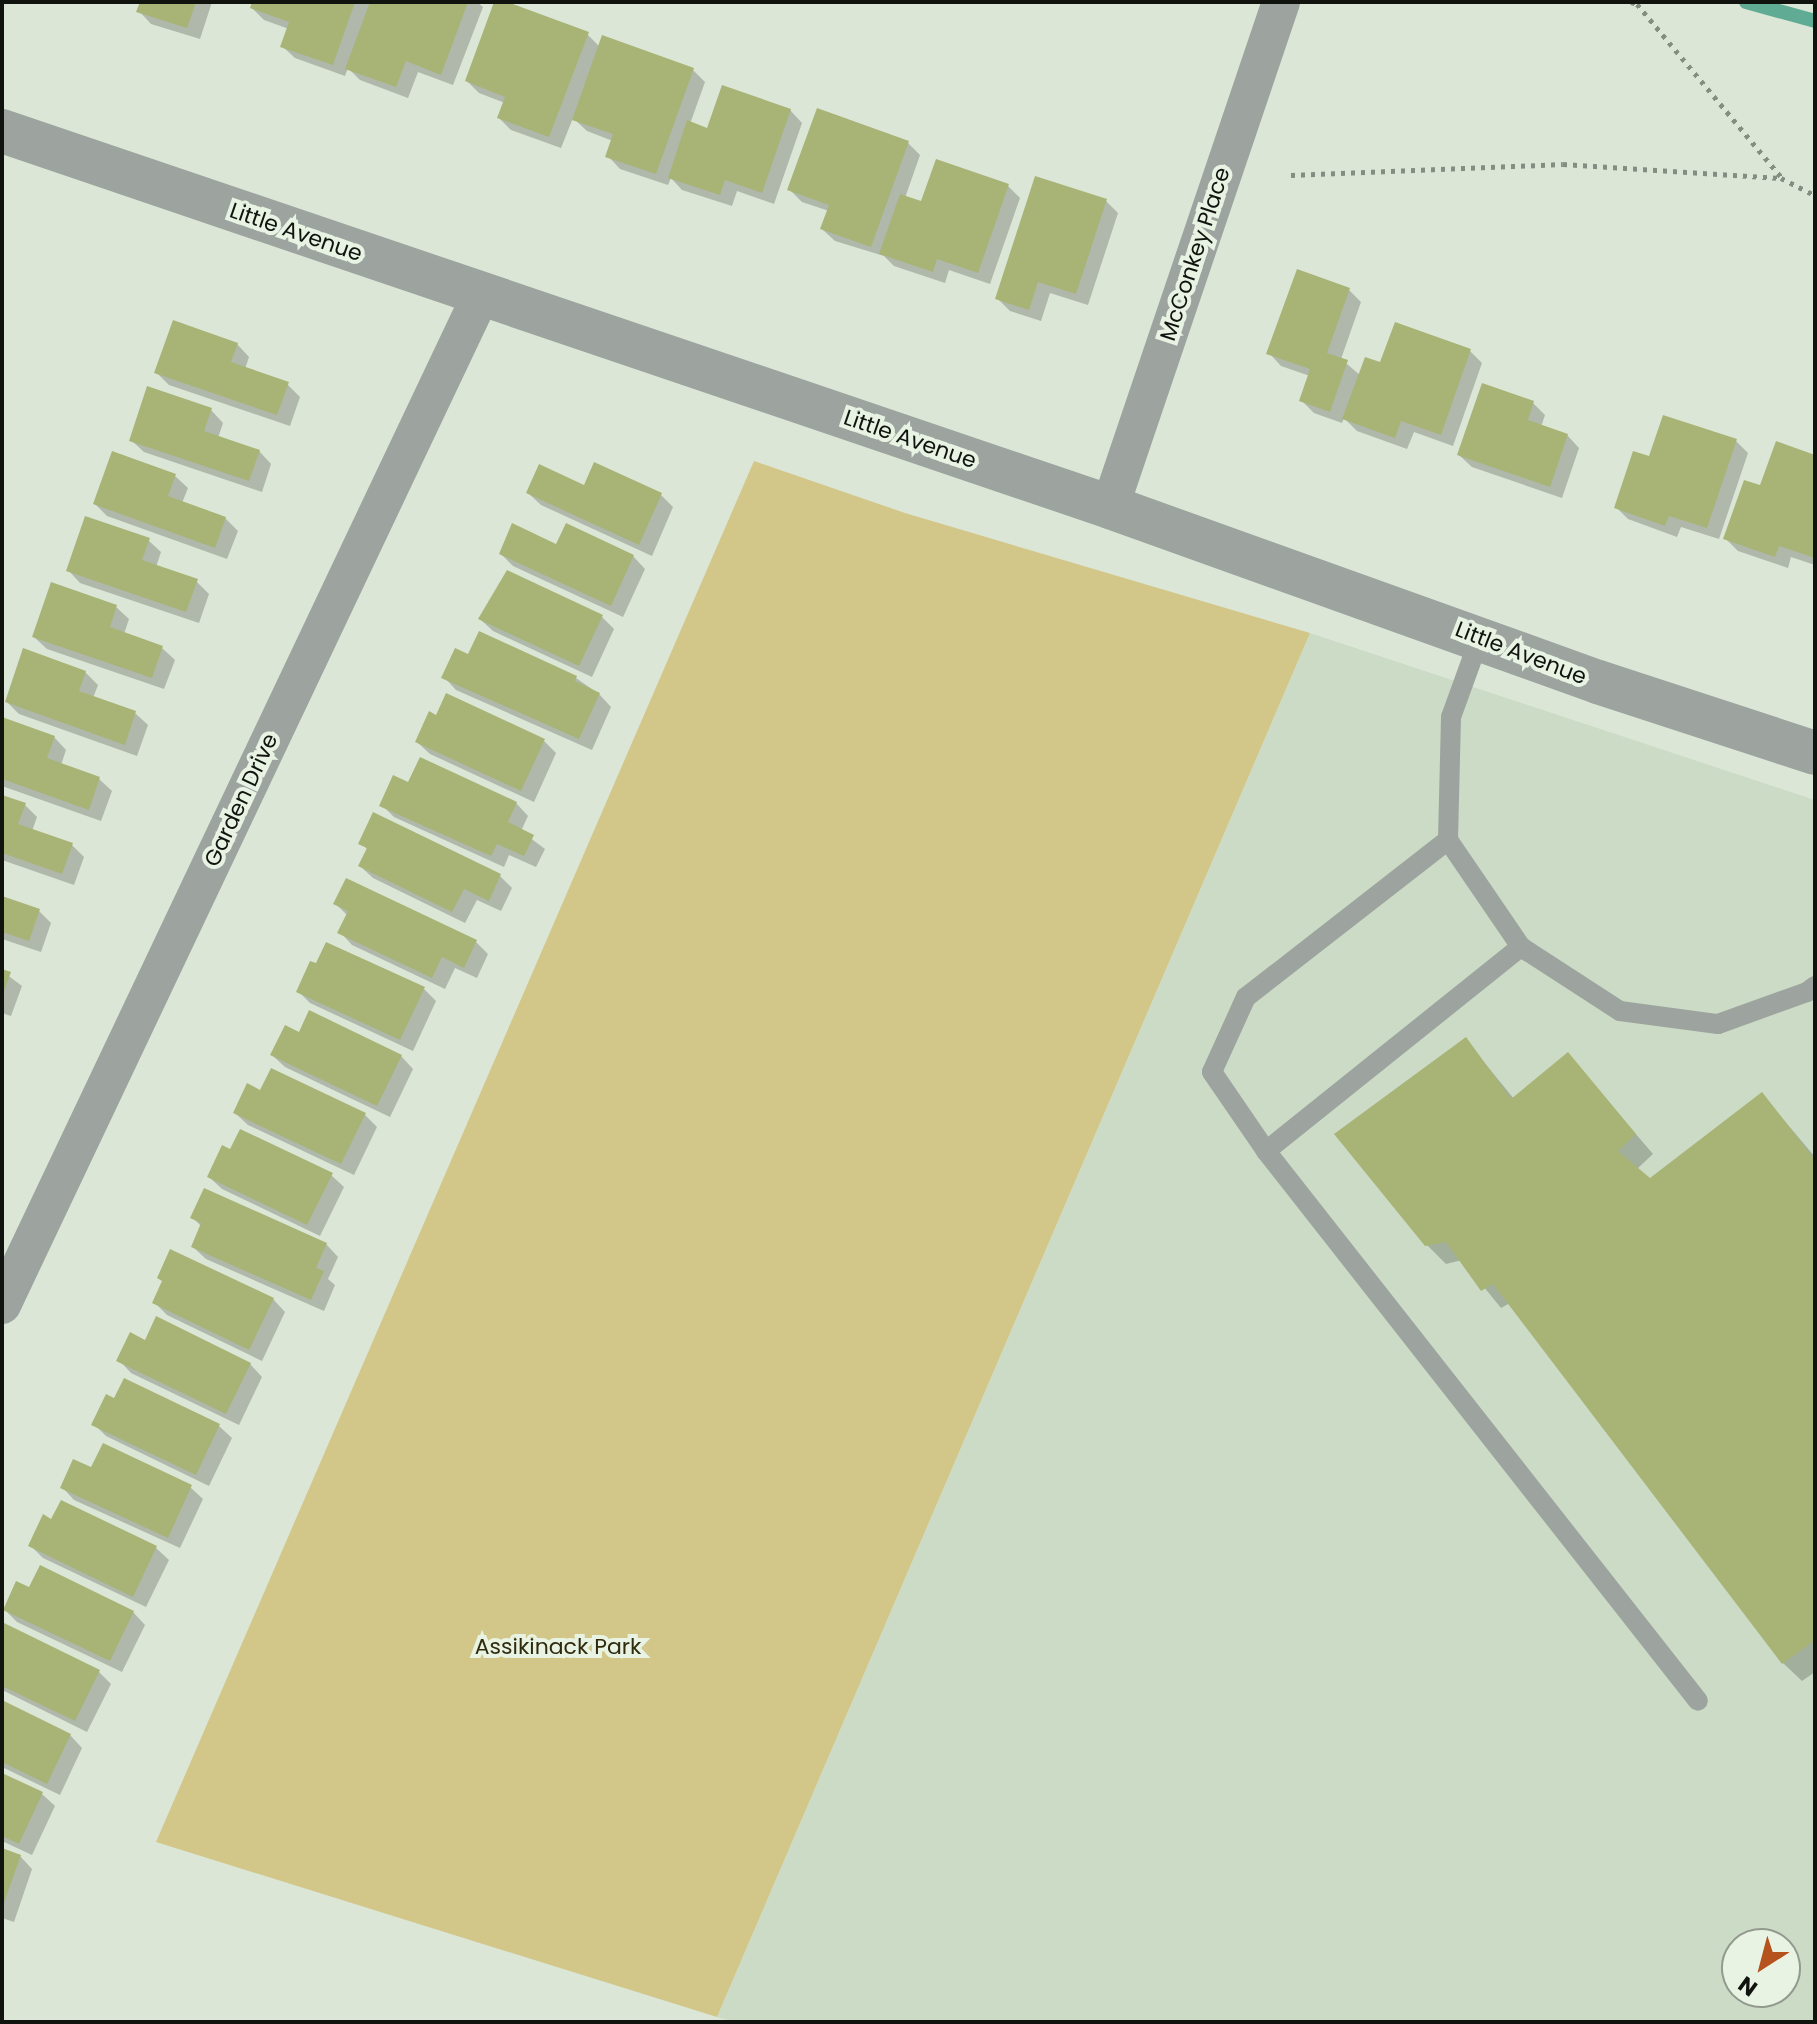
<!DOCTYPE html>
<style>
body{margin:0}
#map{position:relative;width:1817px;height:2024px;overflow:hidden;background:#dbe6d6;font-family:Poppins,sans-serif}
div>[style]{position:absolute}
.built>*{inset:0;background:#ccdbc5}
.green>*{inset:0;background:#d2c789}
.shadow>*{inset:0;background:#0003}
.stream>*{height:14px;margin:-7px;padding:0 7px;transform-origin:7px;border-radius:7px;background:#5fab93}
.building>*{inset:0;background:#a8b476}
.path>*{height:5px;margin-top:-2.5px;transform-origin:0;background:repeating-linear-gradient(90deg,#858d82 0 4px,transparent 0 10px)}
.service>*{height:20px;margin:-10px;padding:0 10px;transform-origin:10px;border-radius:10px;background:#9da49f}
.minor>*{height:38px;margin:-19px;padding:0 19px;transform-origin:19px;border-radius:19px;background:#9da49f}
.tertiary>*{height:44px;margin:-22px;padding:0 22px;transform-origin:22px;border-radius:22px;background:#9da49f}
span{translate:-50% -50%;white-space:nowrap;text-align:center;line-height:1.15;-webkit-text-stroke:8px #e8f3e3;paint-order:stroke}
.street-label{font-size:22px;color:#10130e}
.park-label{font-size:22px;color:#312b0e}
.frame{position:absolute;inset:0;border:4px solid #10130e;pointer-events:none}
.north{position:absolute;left:1721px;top:1928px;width:80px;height:80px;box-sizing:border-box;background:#e8f3e3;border:2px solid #92998e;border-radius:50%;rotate:216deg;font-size:22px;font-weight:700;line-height:32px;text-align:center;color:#10130e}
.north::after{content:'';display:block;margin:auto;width:28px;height:36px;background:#b6521d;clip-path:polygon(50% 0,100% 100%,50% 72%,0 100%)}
</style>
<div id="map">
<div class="built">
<i style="clip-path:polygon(evenodd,1310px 633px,1815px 800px,1815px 2022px,735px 2022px,717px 2017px,1310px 633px,1737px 1944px,1785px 1944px,1785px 1992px,1737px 1992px,1737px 1944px)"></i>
</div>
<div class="green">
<i style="clip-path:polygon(754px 461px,905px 513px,1310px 633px,717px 2017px,156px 1842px)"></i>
</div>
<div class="shadow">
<i style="clip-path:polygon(142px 2px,212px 2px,200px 39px,151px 24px,139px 11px)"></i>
<i style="clip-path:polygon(254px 2px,477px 2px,483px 7px,453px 85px,418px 72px,408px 98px,360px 80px,348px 68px,345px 76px,295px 58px,282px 46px,289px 29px,264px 20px,252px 8px)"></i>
<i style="clip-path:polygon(497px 2px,587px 34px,600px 47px,692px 69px,705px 82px,690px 124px,708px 130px,790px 110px,802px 123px,774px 204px,737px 191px,732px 206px,682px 190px,671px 178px,668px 185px,620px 169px,608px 156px,613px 141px,587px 131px,573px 118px,561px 148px,511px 130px,499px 118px,505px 103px,479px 93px,467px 81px)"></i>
<i style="clip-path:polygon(908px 143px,920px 155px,905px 198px,922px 204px,1008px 186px,1020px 198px,990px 284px,949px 270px,945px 283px,894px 266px,884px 256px,835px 241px,822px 229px,829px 211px,802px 202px,790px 190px)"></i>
<i style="clip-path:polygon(1106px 201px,1118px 213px,1088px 305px,1050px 293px,1041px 321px,1010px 311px,997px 298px)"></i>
<i style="clip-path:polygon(1349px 290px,1361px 302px,1341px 359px,1360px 375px,1382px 364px,1470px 351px,1482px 363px,1453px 446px,1414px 432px,1407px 449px,1357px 431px,1344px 418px,1342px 423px,1314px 413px,1301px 400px,1310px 376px,1281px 366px,1269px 353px)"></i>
<i style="clip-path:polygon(237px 344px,249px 357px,245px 369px,287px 384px,300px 397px,290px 426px,169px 385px,157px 373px)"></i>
<i style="clip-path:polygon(1533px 403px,1545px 415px,1541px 427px,1567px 435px,1579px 448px,1562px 498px,1472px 467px,1459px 455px)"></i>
<i style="clip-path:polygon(211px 410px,223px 423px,218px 438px,259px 451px,271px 464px,262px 492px,144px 452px,131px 440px)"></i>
<i style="clip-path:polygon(1736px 441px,1748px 453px,1719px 539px,1681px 527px,1677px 537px,1628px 519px,1616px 507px,1650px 459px)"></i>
<i style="clip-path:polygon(113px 453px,175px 476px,188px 488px,182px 503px,225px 518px,238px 531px,227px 559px,107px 516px,95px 504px)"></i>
<i style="clip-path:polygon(1815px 457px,1815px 565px,1791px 557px,1788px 568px,1738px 551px,1726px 539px,1762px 488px)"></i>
<i style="clip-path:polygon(585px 487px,661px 495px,673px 507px,652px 556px,541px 505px,528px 493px)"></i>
<i style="clip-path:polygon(148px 540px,161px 552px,156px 567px,196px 581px,209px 594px,199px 623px,80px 583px,68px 570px)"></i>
<i style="clip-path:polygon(501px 554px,633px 556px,645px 569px,623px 617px,513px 566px)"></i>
<i style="clip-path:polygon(508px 572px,602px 617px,614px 629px,592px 677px,493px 631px,480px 619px)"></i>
<i style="clip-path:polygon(116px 607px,129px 619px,124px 634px,162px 648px,175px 660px,164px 689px,47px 649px,34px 637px)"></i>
<i style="clip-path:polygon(469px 657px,576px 678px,599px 694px,611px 707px,592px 750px,456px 690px,444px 677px)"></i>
<i style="clip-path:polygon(85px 672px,98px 685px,93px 698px,135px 713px,148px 725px,137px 756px,19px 714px,7px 702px)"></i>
<i style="clip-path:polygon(2px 719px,54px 737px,66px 750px,61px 765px,99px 779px,112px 791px,101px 821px,2px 786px)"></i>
<i style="clip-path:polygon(544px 741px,556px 753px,534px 802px,430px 754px,417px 742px)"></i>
<i style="clip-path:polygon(409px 784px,516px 803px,528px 816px,521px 831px,545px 849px,536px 867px,509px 855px,504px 867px,394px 817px,382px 805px)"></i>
<i style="clip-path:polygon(2px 797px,25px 805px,37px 817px,32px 831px,72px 845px,84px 857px,74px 885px,2px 860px)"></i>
<i style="clip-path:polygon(361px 843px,500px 876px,512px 888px,501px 911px,477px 900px,465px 923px,373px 878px,360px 866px,368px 850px)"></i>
<i style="clip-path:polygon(2px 899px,39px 911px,51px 923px,41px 952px,2px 939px)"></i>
<i style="clip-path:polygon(336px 904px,476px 942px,488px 954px,477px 978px,455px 968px,445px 989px,352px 945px,340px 932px,348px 916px)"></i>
<i style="clip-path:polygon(317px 966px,424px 989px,436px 1001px,413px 1051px,310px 1003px,298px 991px)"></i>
<i style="clip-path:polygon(2px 971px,22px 986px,11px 1016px,2px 1013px)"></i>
<i style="clip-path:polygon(300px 1034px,401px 1056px,413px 1069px,390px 1117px,285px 1067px,272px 1055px)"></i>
<i style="clip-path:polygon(1466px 1040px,1514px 1099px,1568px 1055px,1653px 1154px,1637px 1169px,1650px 1180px,1762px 1094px,1815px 1157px,1815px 1672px,1802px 1681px,1783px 1663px,1510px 1303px,1501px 1308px,1462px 1260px,1446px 1264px,1427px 1245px)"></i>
<i style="clip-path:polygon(261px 1092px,365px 1115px,377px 1127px,354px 1175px,248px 1125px,235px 1113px)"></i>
<i style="clip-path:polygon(231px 1152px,331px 1175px,344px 1187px,320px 1236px,222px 1189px,209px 1177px)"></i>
<i style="clip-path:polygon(193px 1218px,326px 1244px,338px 1257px,328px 1279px,335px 1285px,324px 1311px,206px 1259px,193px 1247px,202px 1227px)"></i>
<i style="clip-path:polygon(164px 1282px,273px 1299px,285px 1312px,262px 1361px,167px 1315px,155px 1303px)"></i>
<i style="clip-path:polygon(146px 1343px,250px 1364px,262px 1377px,239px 1425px,131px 1373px,119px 1360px)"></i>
<i style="clip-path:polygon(125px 1381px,219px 1426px,232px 1438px,209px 1486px,106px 1436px,94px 1424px,115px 1401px)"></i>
<i style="clip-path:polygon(92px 1470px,190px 1487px,203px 1499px,180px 1548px,74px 1500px,62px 1487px)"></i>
<i style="clip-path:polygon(62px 1502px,156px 1548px,169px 1560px,146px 1607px,43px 1558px,30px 1545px,52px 1521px)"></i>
<i style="clip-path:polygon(30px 1590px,133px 1612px,145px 1625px,122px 1672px,17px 1622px,5px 1610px)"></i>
<i style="clip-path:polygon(2px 1625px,99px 1672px,111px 1684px,87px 1732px,2px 1690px)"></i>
<i style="clip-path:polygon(5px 1704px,70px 1735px,82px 1748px,60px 1795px,2px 1767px)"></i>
<i style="clip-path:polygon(2px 1775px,42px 1794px,55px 1806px,32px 1855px,2px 1841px)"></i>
<i style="clip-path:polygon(2px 1850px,20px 1856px,32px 1869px,14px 1922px,2px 1918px)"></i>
</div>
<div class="stream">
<i style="left:1746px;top:2px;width:72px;rotate:15.4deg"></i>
</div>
<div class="building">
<i style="clip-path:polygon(140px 2px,196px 2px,187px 28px,136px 12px)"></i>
<i style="clip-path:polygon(252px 2px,355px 2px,333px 65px,280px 47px,289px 22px,250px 8px)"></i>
<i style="clip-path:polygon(370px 2px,468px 2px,441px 75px,406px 61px,396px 87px,345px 69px)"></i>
<i style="clip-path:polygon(494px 2px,507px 2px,589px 32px,549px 137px,497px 118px,505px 97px,465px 81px)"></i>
<i style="clip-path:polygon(602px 35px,694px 68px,656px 174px,605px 157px,613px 134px,572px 120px)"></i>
<i style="clip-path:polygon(722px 85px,791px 109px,762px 193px,725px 180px,720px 195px,668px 178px,687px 120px,707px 128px)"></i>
<i style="clip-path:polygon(817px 108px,909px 141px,871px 247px,820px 229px,829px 205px,787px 190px)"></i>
<i style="clip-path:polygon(936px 159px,1009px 184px,978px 273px,937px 259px,933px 272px,879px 254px,900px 194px,921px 201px)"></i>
<i style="clip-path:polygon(1035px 176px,1107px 199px,1076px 294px,1038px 282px,1029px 310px,995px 299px)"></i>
<i style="clip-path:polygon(1297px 269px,1350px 288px,1327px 353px,1348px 360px,1330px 412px,1299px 401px,1310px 369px,1266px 354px)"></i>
<i style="clip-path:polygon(173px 320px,238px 343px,231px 362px,289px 382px,277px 415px,154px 373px)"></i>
<i style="clip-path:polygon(1395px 322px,1471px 349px,1441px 435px,1401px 421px,1395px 438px,1342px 419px,1365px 357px,1380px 362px)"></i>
<i style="clip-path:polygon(1482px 383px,1534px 401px,1528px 420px,1568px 434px,1550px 487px,1457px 455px)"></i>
<i style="clip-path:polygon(147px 386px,212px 408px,204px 431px,260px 450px,249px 481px,129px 441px)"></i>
<i style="clip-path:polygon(1663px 415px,1737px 439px,1707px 528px,1669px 516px,1665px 526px,1614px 508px,1633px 451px,1649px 456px)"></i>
<i style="clip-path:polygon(1776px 441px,1815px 455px,1815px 558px,1779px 546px,1775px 557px,1723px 539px,1744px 480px,1760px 485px)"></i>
<i style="clip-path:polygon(112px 451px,176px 474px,168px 496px,226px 517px,215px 548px,93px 504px)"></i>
<i style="clip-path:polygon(594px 462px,662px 493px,639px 545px,526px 493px,539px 464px,584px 485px)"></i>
<i style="clip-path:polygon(85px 516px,150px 538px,142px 560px,198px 579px,186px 612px,66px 571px)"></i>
<i style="clip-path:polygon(512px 523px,556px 544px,566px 523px,634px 555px,611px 606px,499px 554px)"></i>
<i style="clip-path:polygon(507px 570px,603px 615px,579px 666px,478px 619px)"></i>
<i style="clip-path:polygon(51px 582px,117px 605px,110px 627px,163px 646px,152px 678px,32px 637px)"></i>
<i style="clip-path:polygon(479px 631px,577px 676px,575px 681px,600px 693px,579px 739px,441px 678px,455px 648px,468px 654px)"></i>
<i style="clip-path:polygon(23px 648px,86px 671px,79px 691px,136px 711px,125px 745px,5px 702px)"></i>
<i style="clip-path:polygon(446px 693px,545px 739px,521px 791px,415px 742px,429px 711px,436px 715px)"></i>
<i style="clip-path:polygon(2px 717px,55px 736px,47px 758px,100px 777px,89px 810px,2px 779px)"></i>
<i style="clip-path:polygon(420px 757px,517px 802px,508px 822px,534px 835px,524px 856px,497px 844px,491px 856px,379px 806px,393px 775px,408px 782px)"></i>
<i style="clip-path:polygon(2px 795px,26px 803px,18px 824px,73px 843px,62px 874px,2px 853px)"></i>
<i style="clip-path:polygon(373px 812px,501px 874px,489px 901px,464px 889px,452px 912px,358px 866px,367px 848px,358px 844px)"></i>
<i style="clip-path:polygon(346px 878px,477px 940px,464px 968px,442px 957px,432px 978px,337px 933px,348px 911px,333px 904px)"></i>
<i style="clip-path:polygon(2px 896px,40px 909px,29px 941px,2px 932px)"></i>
<i style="clip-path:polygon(326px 942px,425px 987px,400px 1040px,296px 992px,310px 961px,316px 963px)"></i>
<i style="clip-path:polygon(2px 969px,11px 972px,2px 996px)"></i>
<i style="clip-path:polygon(309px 1010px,402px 1055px,377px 1106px,270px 1055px,285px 1025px,299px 1032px)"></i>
<i style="clip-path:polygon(1466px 1037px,1511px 1099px,1568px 1052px,1636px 1134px,1618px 1151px,1650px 1178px,1762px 1092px,1815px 1160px,1815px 1640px,1782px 1664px,1493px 1284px,1481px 1291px,1446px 1242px,1425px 1246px,1334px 1134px)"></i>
<i style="clip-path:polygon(271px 1068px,366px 1113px,341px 1164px,233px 1113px,247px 1083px,260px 1090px)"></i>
<i style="clip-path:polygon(240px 1129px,333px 1173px,307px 1225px,207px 1177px,222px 1145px,230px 1149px)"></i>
<i style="clip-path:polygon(204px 1188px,327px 1243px,316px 1268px,324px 1271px,311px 1300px,191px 1247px,201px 1223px,190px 1218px)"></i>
<i style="clip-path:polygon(170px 1249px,274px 1298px,249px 1350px,152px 1303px,162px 1281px,157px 1278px)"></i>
<i style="clip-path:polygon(156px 1316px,251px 1363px,226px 1414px,116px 1361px,130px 1332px,145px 1340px)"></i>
<i style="clip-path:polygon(124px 1378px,220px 1424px,196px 1475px,91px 1425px,106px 1394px,114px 1398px)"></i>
<i style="clip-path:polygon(103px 1443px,192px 1485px,168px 1538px,60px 1488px,73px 1459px,91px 1467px)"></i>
<i style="clip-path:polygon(61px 1500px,157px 1546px,133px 1597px,28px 1546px,43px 1514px,51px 1519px)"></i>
<i style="clip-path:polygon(40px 1565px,134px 1611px,110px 1661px,3px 1610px,16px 1581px,29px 1587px)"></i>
<i style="clip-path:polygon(2px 1622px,100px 1670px,75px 1721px,2px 1686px)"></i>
<i style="clip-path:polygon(4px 1701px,71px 1734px,47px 1784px,2px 1762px)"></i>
<i style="clip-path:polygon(2px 1773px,43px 1792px,19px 1844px,2px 1836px)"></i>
<i style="clip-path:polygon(2px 1848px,21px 1855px,2px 1908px)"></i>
</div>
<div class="path">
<i style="left:1631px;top:2px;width:6px;rotate:18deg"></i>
<i style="left:1637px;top:4px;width:225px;rotate:50.2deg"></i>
<i style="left:1291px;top:175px;width:272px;rotate:-2.3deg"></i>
<i style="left:1563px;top:164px;width:218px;rotate:3.7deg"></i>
<i style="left:1781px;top:178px;width:38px;rotate:27deg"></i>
</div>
<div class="service">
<i style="left:1480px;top:637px;width:85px;rotate:109.9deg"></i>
<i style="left:1451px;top:717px;width:123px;rotate:91.4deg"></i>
<i style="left:1448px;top:840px;width:130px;rotate:55.7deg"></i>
<i style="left:1521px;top:947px;width:118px;rotate:32.9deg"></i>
<i style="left:1620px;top:1011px;width:99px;rotate:7.6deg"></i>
<i style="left:1718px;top:1024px;width:95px;rotate:-19.8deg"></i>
<i style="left:1807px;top:992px;width:10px;rotate:-37deg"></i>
<i style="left:1448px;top:840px;width:256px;rotate:142.1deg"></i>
<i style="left:1246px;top:997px;width:82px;rotate:114.4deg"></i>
<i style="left:1212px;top:1072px;width:96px;rotate:55.6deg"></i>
<i style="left:1266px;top:1151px;width:327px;rotate:-38.7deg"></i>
<i style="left:1266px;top:1151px;width:699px;rotate:51.85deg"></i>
</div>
<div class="minor">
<i style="left:1110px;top:507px;width:533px;rotate:-71.29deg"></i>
<i style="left:2px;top:1305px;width:1118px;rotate:-64.63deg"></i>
</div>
<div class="tertiary">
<i style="left:2px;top:131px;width:1170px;rotate:18.74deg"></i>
<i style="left:1110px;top:507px;width:518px;rotate:19.73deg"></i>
<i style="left:1598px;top:682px;width:228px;rotate:18.1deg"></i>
</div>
<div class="street-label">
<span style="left:296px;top:232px;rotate:19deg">Little Avenue</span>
<span style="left:1195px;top:254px;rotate:-72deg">McConkey Place</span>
<span style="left:910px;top:439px;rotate:19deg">Little Avenue</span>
<span style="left:1521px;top:653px;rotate:21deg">Little Avenue</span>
<span style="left:241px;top:800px;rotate:-65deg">Garden Drive</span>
</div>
<div class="park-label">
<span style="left:558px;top:1647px">Assikinack Park</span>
</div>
<div class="frame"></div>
<div class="north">N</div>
</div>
